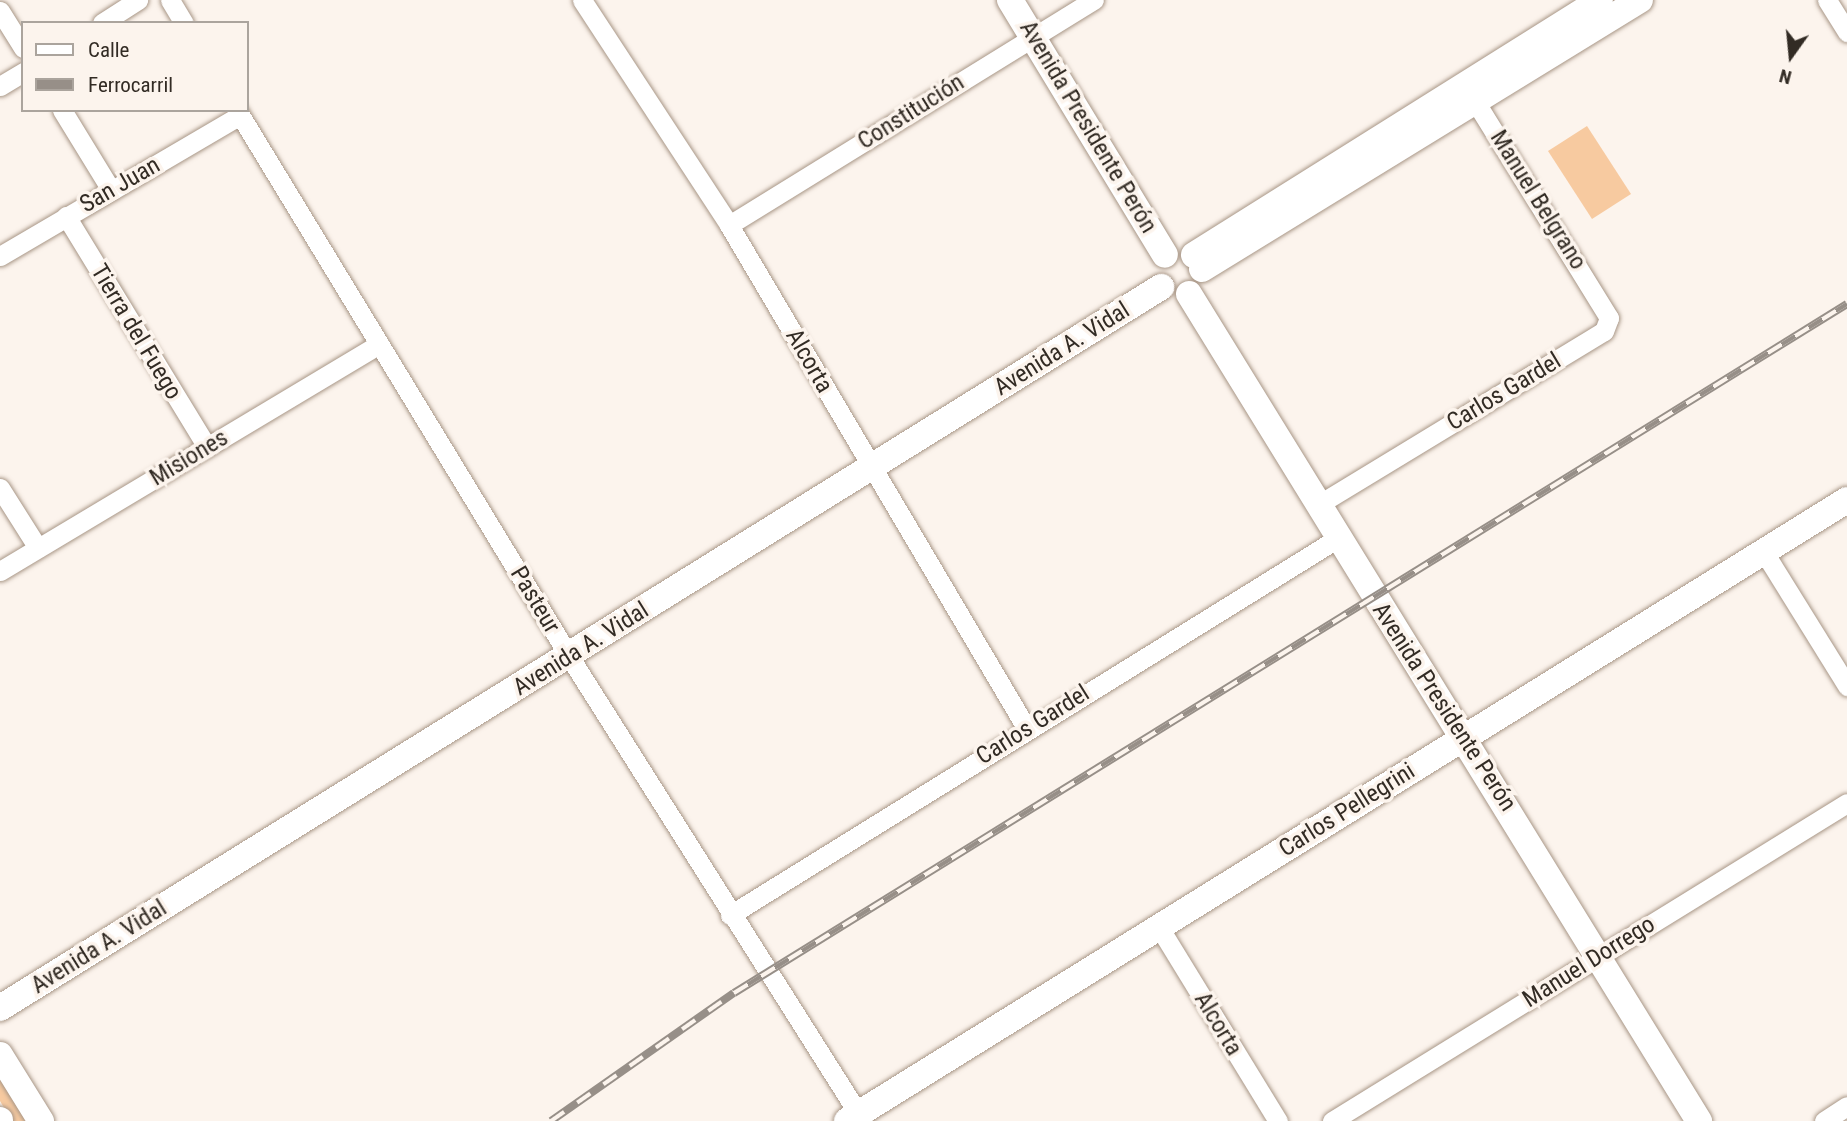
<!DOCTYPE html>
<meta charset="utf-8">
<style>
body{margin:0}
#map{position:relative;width:1847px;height:1121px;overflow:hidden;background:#fcf4ed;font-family:"Roboto Condensed",sans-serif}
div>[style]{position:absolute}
.green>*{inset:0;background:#f7caa0}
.roads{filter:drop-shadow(0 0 2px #a89686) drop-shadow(0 0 2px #a89686)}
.street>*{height:19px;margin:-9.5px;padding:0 9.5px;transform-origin:9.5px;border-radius:9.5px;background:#fff}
.secondary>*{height:26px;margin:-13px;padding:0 13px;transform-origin:13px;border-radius:13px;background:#fff}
.rail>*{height:8px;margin-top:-4px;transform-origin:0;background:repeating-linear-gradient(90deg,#fcf4ed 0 16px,#978f88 0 32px);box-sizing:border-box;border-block:2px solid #978f88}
span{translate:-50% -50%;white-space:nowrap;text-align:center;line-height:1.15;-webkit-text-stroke:7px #fcf4ed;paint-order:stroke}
.street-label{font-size:24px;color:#322b24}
.legend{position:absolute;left:21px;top:21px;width:228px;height:91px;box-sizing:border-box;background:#fcf4ed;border:2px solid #aba49d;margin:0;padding:9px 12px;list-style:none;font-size:21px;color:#322b24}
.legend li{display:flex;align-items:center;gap:14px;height:35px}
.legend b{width:35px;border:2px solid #aba49d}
.north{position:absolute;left:1756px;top:21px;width:70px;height:70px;-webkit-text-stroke:5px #fcf4ed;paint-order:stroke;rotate:195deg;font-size:19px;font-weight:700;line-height:28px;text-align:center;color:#322b24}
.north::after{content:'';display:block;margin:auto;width:24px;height:32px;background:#322b24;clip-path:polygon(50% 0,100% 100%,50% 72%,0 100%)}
</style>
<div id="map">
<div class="green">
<i style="clip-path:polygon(1587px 126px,1631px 194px,1592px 219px,1548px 151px)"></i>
<i style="clip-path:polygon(0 1071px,30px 1121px,12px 1121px,0 1101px)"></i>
</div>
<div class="roads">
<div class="street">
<i style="left:170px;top:0;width:27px;rotate:59deg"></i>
<i style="left:582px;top:0;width:269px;rotate:56.8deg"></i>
<i style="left:729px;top:225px;width:586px;rotate:59.41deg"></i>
<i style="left:1827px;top:0;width:38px;rotate:58deg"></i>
<i style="left:0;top:11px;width:44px;rotate:58.1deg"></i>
<i style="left:102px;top:23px;width:43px;rotate:-32.6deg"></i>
<i style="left:0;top:86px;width:27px;rotate:-31deg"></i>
<i style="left:62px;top:110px;width:94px;rotate:58.5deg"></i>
<i style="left:237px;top:110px;width:639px;rotate:58.7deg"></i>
<i style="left:569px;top:656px;width:550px;rotate:57.7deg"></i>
<i style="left:66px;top:216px;width:271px;rotate:58.6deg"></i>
<i style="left:729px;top:225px;width:429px;rotate:-31.7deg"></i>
<i style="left:0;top:256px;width:278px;rotate:-30.4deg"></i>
<i style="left:0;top:488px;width:71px;rotate:57.7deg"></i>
<i style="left:1321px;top:503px;width:331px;rotate:-31.3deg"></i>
<i style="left:1604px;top:331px;width:14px;rotate:-69deg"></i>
<i style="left:1609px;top:318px;width:268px;rotate:-121.7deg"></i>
<i style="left:1764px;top:552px;width:158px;rotate:58.2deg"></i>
<i style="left:0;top:571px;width:442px;rotate:-30.9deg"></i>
<i style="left:730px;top:915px;width:715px;rotate:-31.8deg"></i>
<i style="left:1159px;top:927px;width:228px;rotate:58.5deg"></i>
<i style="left:1332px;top:1121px;width:605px;rotate:-31.69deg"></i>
<i style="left:1824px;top:1121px;width:27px;rotate:-33deg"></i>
</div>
<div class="secondary">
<i style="left:1010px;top:0;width:298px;rotate:58.7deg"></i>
<i style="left:1194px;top:255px;width:479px;rotate:-32.1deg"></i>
<i style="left:1202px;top:269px;width:514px;rotate:-31.56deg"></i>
<i style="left:1189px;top:294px;width:972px;rotate:58.34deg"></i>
<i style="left:0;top:1008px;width:1367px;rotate:-31.84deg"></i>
<i style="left:0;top:1055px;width:78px;rotate:58.2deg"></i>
<i style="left:0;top:1120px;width:1px;rotate:90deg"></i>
<i style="left:847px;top:1121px;width:1177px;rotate:-31.84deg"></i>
</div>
</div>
<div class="rail">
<i style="left:551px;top:1121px;width:223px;rotate:-35deg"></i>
<i style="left:734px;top:993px;width:1309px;rotate:-31.76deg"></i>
</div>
<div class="street-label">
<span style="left:911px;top:112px;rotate:-32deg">Constitución</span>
<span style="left:1088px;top:127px;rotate:59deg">Avenida Presidente Perón</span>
<span style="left:120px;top:185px;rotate:-30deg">San Juan</span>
<span style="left:1538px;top:200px;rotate:58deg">Manuel Belgrano</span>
<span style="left:136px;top:332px;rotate:59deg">Tierra del Fuego</span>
<span style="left:1062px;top:349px;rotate:-32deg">Avenida A. Vidal</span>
<span style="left:809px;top:361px;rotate:60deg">Alcorta</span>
<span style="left:1504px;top:392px;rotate:-31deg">Carlos Gardel</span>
<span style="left:189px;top:458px;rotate:-31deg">Misiones</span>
<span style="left:535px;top:600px;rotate:59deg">Pasteur</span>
<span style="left:581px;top:649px;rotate:-32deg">Avenida A. Vidal</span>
<span style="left:1444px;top:707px;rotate:57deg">Avenida Presidente Perón</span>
<span style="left:1033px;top:725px;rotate:-32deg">Carlos Gardel</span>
<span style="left:1347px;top:810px;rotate:-32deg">Carlos Pellegrini</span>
<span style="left:99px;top:947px;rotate:-32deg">Avenida A. Vidal</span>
<span style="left:1589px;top:962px;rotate:-32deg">Manuel Dorrego</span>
<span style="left:1218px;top:1024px;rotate:59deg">Alcorta</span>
</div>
<ul class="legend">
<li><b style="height:9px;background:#fff"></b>Calle</li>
<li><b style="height:9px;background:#978f88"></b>Ferrocarril</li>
</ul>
<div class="north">N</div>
</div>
